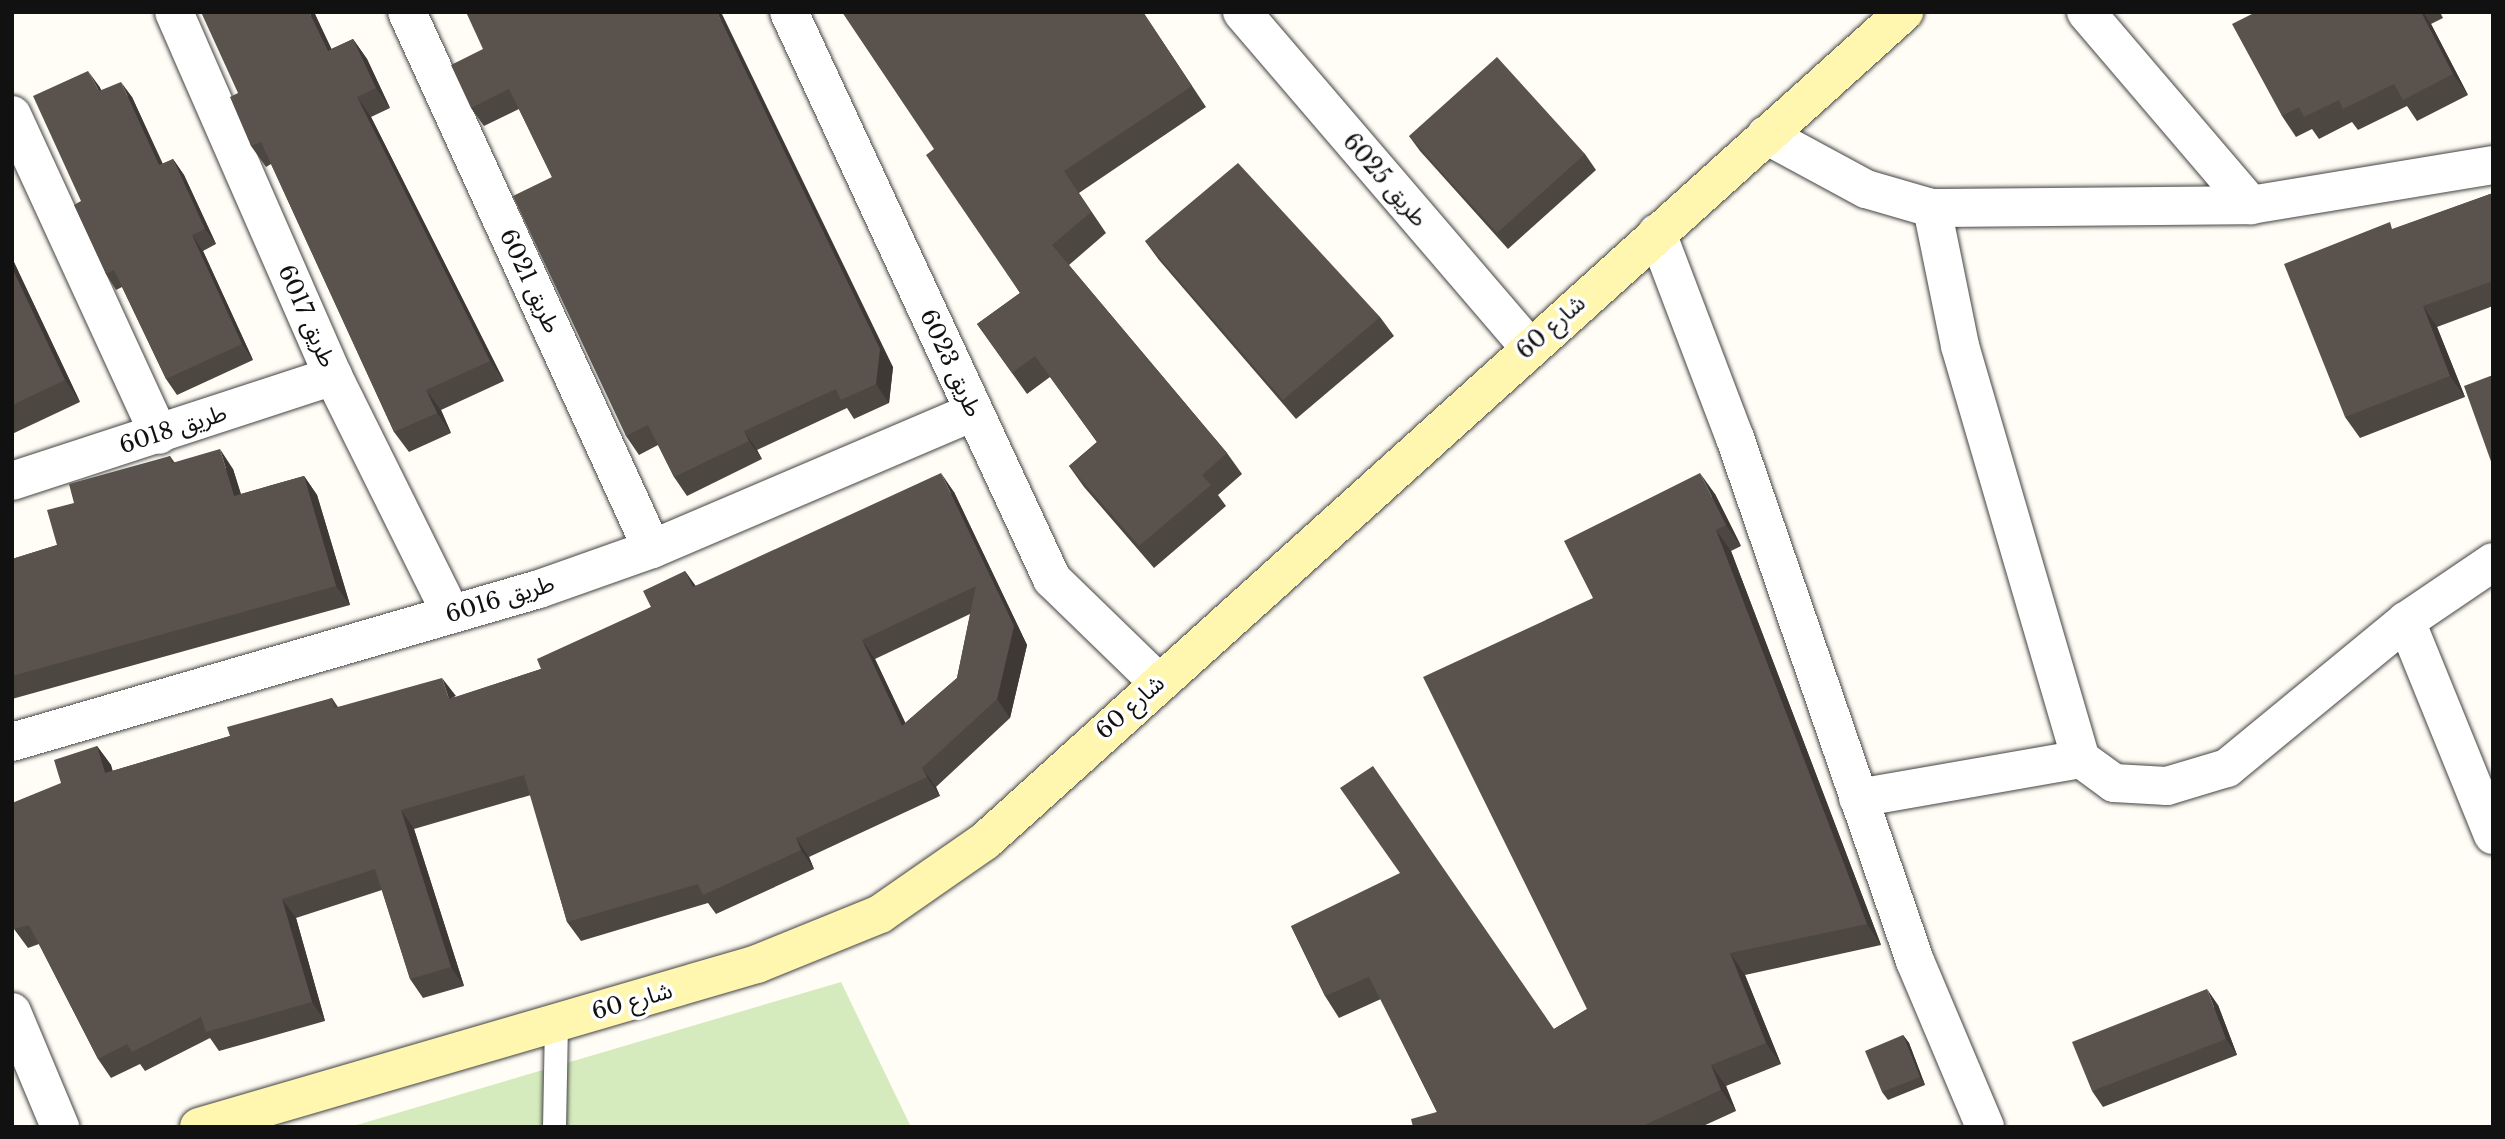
<!DOCTYPE html>
<meta charset="utf-8">
<style>
body{margin:0}
#map{position:relative;width:2505px;height:1139px;overflow:hidden;background:#fffdf5;font-family:"Libre Baskerville","Noto Sans Arabic",serif}
div>[style]{position:absolute}
.green>*{inset:0;background:#d5ebbd}
.roads{filter:drop-shadow(0 0 2px #444) drop-shadow(0 0 2px #444)}
.lane>*{height:23px;margin:-11.5px;padding:0 11.5px;transform-origin:11.5px;border-radius:11.5px;background:#fff}
.street>*{height:38px;margin:-19px;padding:0 19px;transform-origin:19px;border-radius:19px;background:#fff}
.secondary>*{height:38px;margin:-19px;padding:0 19px;transform-origin:19px;border-radius:19px;background:#fff6b0}
.wall>*{inset:0;background:#4d4742}
.shaded-wall>*{inset:0;background:#3f3936}
.building>*{inset:0;background:#5a524d}
span{translate:-50% -50%;white-space:nowrap;text-align:center;line-height:1.15;-webkit-text-stroke:7px #fff;paint-order:stroke}
.street-label{font-size:23px;color:#111}
.frame{position:absolute;inset:0;border:14px solid #111;pointer-events:none}
</style>
<div id="map">
<div class="green">
<i style="clip-path:polygon(841px 982px,911px 1127px,350px 1127px)"></i>
</div>
<div class="roads">
<div class="lane">
<i style="left:554px;top:1127px;width:104px;rotate:-88.9deg"></i>
</div>
<div class="street">
<i style="left:174px;top:12px;width:397px;rotate:66.4deg"></i>
<i style="left:333px;top:376px;width:266px;rotate:63.6deg"></i>
<i style="left:407px;top:12px;width:590px;rotate:65.48deg"></i>
<i style="left:789px;top:12px;width:625px;rotate:65.12deg"></i>
<i style="left:1052px;top:579px;width:148px;rotate:44.2deg"></i>
<i style="left:1242px;top:12px;width:441px;rotate:49.4deg"></i>
<i style="left:2086px;top:12px;width:254px;rotate:49.5deg"></i>
<i style="left:12px;top:115px;width:352px;rotate:65.3deg"></i>
<i style="left:1766px;top:135px;width:114px;rotate:28.4deg"></i>
<i style="left:1866px;top:189px;width:69px;rotate:16.1deg"></i>
<i style="left:1932px;top:208px;width:319px;rotate:-0.5deg"></i>
<i style="left:2251px;top:205px;width:245px;rotate:-9.4deg"></i>
<i style="left:1932px;top:208px;width:141px;rotate:78.5deg"></i>
<i style="left:1960px;top:346px;width:430px;rotate:73.7deg"></i>
<i style="left:1657px;top:233px;width:219px;rotate:69.2deg"></i>
<i style="left:1735px;top:438px;width:553px;rotate:71.01deg"></i>
<i style="left:1915px;top:961px;width:180px;rotate:67.1deg"></i>
<i style="left:12px;top:481px;width:338px;rotate:-18.1deg"></i>
<i style="left:2406px;top:621px;width:231px;rotate:67.9deg"></i>
<i style="left:12px;top:742px;width:549px;rotate:-16.19deg"></i>
<i style="left:539px;top:589px;width:120px;rotate:-19.5deg"></i>
<i style="left:652px;top:549px;width:349px;rotate:-23.1deg"></i>
<i style="left:1858px;top:798px;width:226px;rotate:-9.9deg"></i>
<i style="left:2081px;top:759px;width:41px;rotate:36deg"></i>
<i style="left:2114px;top:783px;width:53px;rotate:3.2deg"></i>
<i style="left:2167px;top:786px;width:63px;rotate:-16.7deg"></i>
<i style="left:2227px;top:768px;width:232px;rotate:-39.4deg"></i>
<i style="left:2406px;top:621px;width:105px;rotate:-34.1deg"></i>
<i style="left:12px;top:1012px;width:125px;rotate:67.3deg"></i>
</div>
<div class="secondary">
<i style="left:199px;top:1127px;width:581px;rotate:-16.28deg"></i>
<i style="left:757px;top:964px;width:133px;rotate:-22.1deg"></i>
<i style="left:880px;top:914px;width:128px;rotate:-34.8deg"></i>
<i style="left:985px;top:841px;width:1238px;rotate:-42.05deg"></i>
</div>
</div>
<div class="wall">
<i style="clip-path:polygon(314px 12px,331px 49px,353px 39px,367px 59px,390px 108px,371px 117px,504px 381px,441px 410px,451px 433px,409px 452px,394px 432px,271px 164px,266px 167px,251px 146px,238px 93px)"></i>
<i style="clip-path:polygon(1143px 12px,1206px 107px,1079px 193px,1106px 233px,1069px 265px,1227px 453px,1242px 474px,1218px 495px,1226px 506px,1154px 568px,1084px 487px,1069px 466px,1097px 442px,1050px 377px,1027px 394px,977px 324px,1020px 293px,934px 149px)"></i>
<i style="clip-path:polygon(2256px 12px,2440px 12px,2443px 18px,2431px 24px,2468px 95px,2417px 121px,2407px 106px,2358px 130px,2352px 122px,2319px 139px,2312px 129px,2296px 137px,2282px 116px)"></i>
<i style="clip-path:polygon(483px 49px,893px 367px,889px 403px,854px 419px,847px 408px,757px 450px,762px 459px,687px 496px,674px 477px,658px 445px,639px 455px,626px 436px,552px 177px,519px 109px,484px 126px,471px 108px)"></i>
<i style="clip-path:polygon(99px 86px,101px 90px,132px 97px,163px 164px,173px 159px,184px 175px,216px 244px,203px 251px,253px 360px,177px 395px,166px 379px,122px 287px,116px 290px,106px 274px,81px 201px)"></i>
<i style="clip-path:polygon(1409px 136px,1585px 154px,1596px 170px,1508px 249px,1420px 151px)"></i>
<i style="clip-path:polygon(2493px 193px,2493px 306px,2437px 327px,2465px 397px,2360px 438px,2345px 417px,2394px 229px)"></i>
<i style="clip-path:polygon(1145px 241px,1380px 317px,1394px 336px,1296px 419px,1159px 260px)"></i>
<i style="clip-path:polygon(12px 258px,80px 402px,12px 434px)"></i>
<i style="clip-path:polygon(170px 456px,175px 463px,233px 469px,241px 494px,304px 476px,317px 495px,350px 605px,12px 699px,12px 559px,57px 545px,74px 503px)"></i>
<i style="clip-path:polygon(evenodd,954px 492px,1027px 645px,1010px 718px,936px 787px,940px 796px,809px 857px,814px 869px,716px 914px,708px 903px,581px 941px,567px 922px,531px 795px,414px 829px,464px 986px,423px 998px,410px 979px,382px 890px,296px 918px,325px 1021px,219px 1051px,210px 1038px,145px 1071px,140px 1064px,111px 1078px,98px 1059px,39px 944px,28px 948px,14px 929px,61px 783px,97px 746px,111px 765px,112px 771px,230px 736px,332px 698px,338px 707px,456px 697px,541px 669px,651px 607px,685px 571px,695px 586px,954px 492px,970px 614px,957px 678px,905px 723px,875px 659px,970px 614px)"></i>
<i style="clip-path:polygon(1715px 494px,1741px 546px,1731px 551px,1881px 945px,1745px 975px,1781px 1064px,1726px 1086px,1736px 1111px,1701px 1127px,1413px 1127px,1437px 1112px,1381px 999px,1339px 1018px,1325px 996px,1291px 926px,1554px 1029px,1587px 1009px,1593px 598px)"></i>
<i style="clip-path:polygon(2218px 1005px,2237px 1055px,2103px 1107px,2092px 1091px)"></i>
<i style="clip-path:polygon(1903px 1035px,1909px 1043px,1925px 1085px,1888px 1100px,1882px 1092px)"></i>
</div>
<div class="shaded-wall">
<i style="clip-path:polygon(309px 12px,314px 12px,342px 71px,328px 51px)"></i>
<i style="clip-path:polygon(717px 12px,721px 12px,893px 367px,889px 403px,876px 384px)"></i>
<i style="clip-path:polygon(2421px 12px,2423px 12px,2431px 24px,2468px 95px,2453px 74px)"></i>
<i style="clip-path:polygon(353px 39px,367px 59px,390px 108px,376px 88px)"></i>
<i style="clip-path:polygon(88px 71px,99px 86px,110px 107px,99px 91px)"></i>
<i style="clip-path:polygon(121px 82px,132px 97px,170px 181px,159px 165px)"></i>
<i style="clip-path:polygon(357px 97px,371px 117px,504px 381px,490px 361px)"></i>
<i style="clip-path:polygon(173px 159px,184px 175px,216px 244px,205px 229px)"></i>
<i style="clip-path:polygon(192px 235px,203px 251px,253px 360px,242px 344px)"></i>
<i style="clip-path:polygon(12px 258px,80px 402px,65px 380px,12px 268px)"></i>
<i style="clip-path:polygon(2423px 306px,2437px 327px,2465px 397px,2450px 376px)"></i>
<i style="clip-path:polygon(426px 390px,441px 410px,451px 433px,437px 413px)"></i>
<i style="clip-path:polygon(744px 431px,757px 450px,762px 459px,749px 441px)"></i>
<i style="clip-path:polygon(220px 449px,233px 469px,247px 515px,234px 496px)"></i>
<i style="clip-path:polygon(941px 473px,954px 492px,1027px 645px,1010px 718px,997px 699px,1014px 626px)"></i>
<i style="clip-path:polygon(1700px 473px,1715px 494px,1741px 546px,1726px 525px)"></i>
<i style="clip-path:polygon(304px 476px,317px 495px,350px 605px,336px 586px)"></i>
<i style="clip-path:polygon(1716px 530px,1731px 551px,1881px 945px,1867px 924px)"></i>
<i style="clip-path:polygon(685px 571px,698px 589px,693px 587px)"></i>
<i style="clip-path:polygon(862px 640px,875px 659px,916px 745px,902px 726px)"></i>
<i style="clip-path:polygon(442px 678px,456px 696px,449px 699px)"></i>
<i style="clip-path:polygon(97px 746px,111px 765px,119px 792px,105px 773px)"></i>
<i style="clip-path:polygon(922px 768px,936px 787px,940px 796px,927px 777px)"></i>
<i style="clip-path:polygon(401px 810px,414px 829px,464px 986px,451px 967px)"></i>
<i style="clip-path:polygon(796px 838px,809px 857px,814px 869px,801px 850px)"></i>
<i style="clip-path:polygon(282px 899px,296px 918px,325px 1021px,312px 1002px)"></i>
<i style="clip-path:polygon(1730px 953px,1745px 975px,1781px 1064px,1766px 1043px)"></i>
<i style="clip-path:polygon(2207px 989px,2218px 1005px,2237px 1055px,2226px 1039px)"></i>
<i style="clip-path:polygon(1903px 1035px,1909px 1043px,1925px 1085px,1920px 1077px)"></i>
<i style="clip-path:polygon(1711px 1065px,1726px 1086px,1736px 1111px,1721px 1090px)"></i>
</div>
<div class="building">
<i style="clip-path:polygon(201px 12px,309px 12px,328px 51px,353px 39px,376px 88px,357px 97px,490px 361px,426px 390px,437px 413px,394px 432px,261px 142px,251px 146px,230px 97px,238px 93px)"></i>
<i style="clip-path:polygon(466px 12px,717px 12px,880px 349px,876px 384px,841px 400px,836px 389px,744px 431px,749px 441px,674px 477px,648px 425px,626px 436px,513px 196px,552px 177px,509px 89px,471px 108px,451px 65px,483px 49px)"></i>
<i style="clip-path:polygon(842px 12px,1143px 12px,1192px 86px,1064px 171px,1091px 212px,1052px 245px,1227px 453px,1202px 475px,1211px 485px,1139px 546px,1069px 466px,1097px 442px,1035px 356px,1012px 373px,977px 324px,1020px 293px,926px 155px,934px 149px)"></i>
<i style="clip-path:polygon(2256px 12px,2421px 12px,2453px 74px,2403px 100px,2394px 84px,2343px 109px,2339px 100px,2304px 117px,2299px 107px,2282px 116px,2232px 24px)"></i>
<i style="clip-path:polygon(1497px 57px,1585px 154px,1497px 233px,1409px 136px)"></i>
<i style="clip-path:polygon(88px 71px,99px 91px,121px 82px,159px 165px,173px 159px,205px 229px,192px 235px,242px 344px,166px 379px,114px 270px,106px 274px,74px 205px,81px 201px,33px 96px)"></i>
<i style="clip-path:polygon(1238px 163px,1380px 317px,1283px 400px,1145px 241px)"></i>
<i style="clip-path:polygon(2493px 193px,2493px 281px,2423px 306px,2450px 376px,2345px 417px,2284px 264px,2390px 222px,2392px 229px)"></i>
<i style="clip-path:polygon(12px 268px,65px 380px,12px 405px)"></i>
<i style="clip-path:polygon(2493px 375px,2493px 467px,2464px 386px)"></i>
<i style="clip-path:polygon(220px 449px,234px 496px,304px 476px,336px 586px,12px 676px,12px 559px,57px 545px,47px 510px,74px 503px,69px 484px,170px 456px,172px 463px)"></i>
<i style="clip-path:polygon(evenodd,941px 473px,1014px 626px,997px 699px,922px 768px,927px 777px,796px 838px,801px 850px,703px 895px,698px 884px,567px 922px,524px 775px,401px 810px,451px 967px,410px 979px,375px 869px,282px 899px,312px 1002px,206px 1032px,201px 1017px,132px 1052px,127px 1044px,98px 1059px,29px 925px,14px 929px,12px 922px,12px 803px,61px 783px,54px 760px,97px 746px,105px 773px,230px 736px,227px 727px,332px 698px,334px 708px,442px 678px,449px 699px,541px 669px,537px 659px,651px 607px,643px 591px,685px 571px,693px 587px,941px 473px,976px 586px,957px 678px,902px 726px,862px 640px,976px 586px)"></i>
<i style="clip-path:polygon(1700px 473px,1726px 525px,1716px 530px,1867px 924px,1730px 953px,1766px 1043px,1711px 1065px,1721px 1090px,1640px 1127px,1413px 1127px,1411px 1119px,1437px 1112px,1369px 977px,1325px 996px,1291px 926px,1400px 873px,1340px 788px,1373px 766px,1554px 1029px,1587px 1009px,1423px 677px,1593px 598px,1564px 541px)"></i>
<i style="clip-path:polygon(2207px 989px,2226px 1039px,2092px 1091px,2072px 1042px)"></i>
<i style="clip-path:polygon(1903px 1035px,1920px 1077px,1882px 1092px,1865px 1051px)"></i>
</div>
<div class="street-label">
<span style="left:1385px;top:180px;rotate:49deg">طريق 6025</span>
<span style="left:530px;top:281px;rotate:65deg">طريق 6021</span>
<span style="left:307px;top:316px;rotate:66deg">طريق 6017</span>
<span style="left:1551px;top:327px;rotate:-42deg">شارع 60</span>
<span style="left:951px;top:363px;rotate:65deg">طريق 6023</span>
<span style="left:173px;top:429px;rotate:-18deg">طريق 6018</span>
<span style="left:500px;top:599px;rotate:-17deg">طريق 6016</span>
<span style="left:1130px;top:707px;rotate:-42deg">شارع 60</span>
<span style="left:632px;top:1001px;rotate:-16deg">شارع 60</span>
</div>
<div class="frame"></div>
</div>
